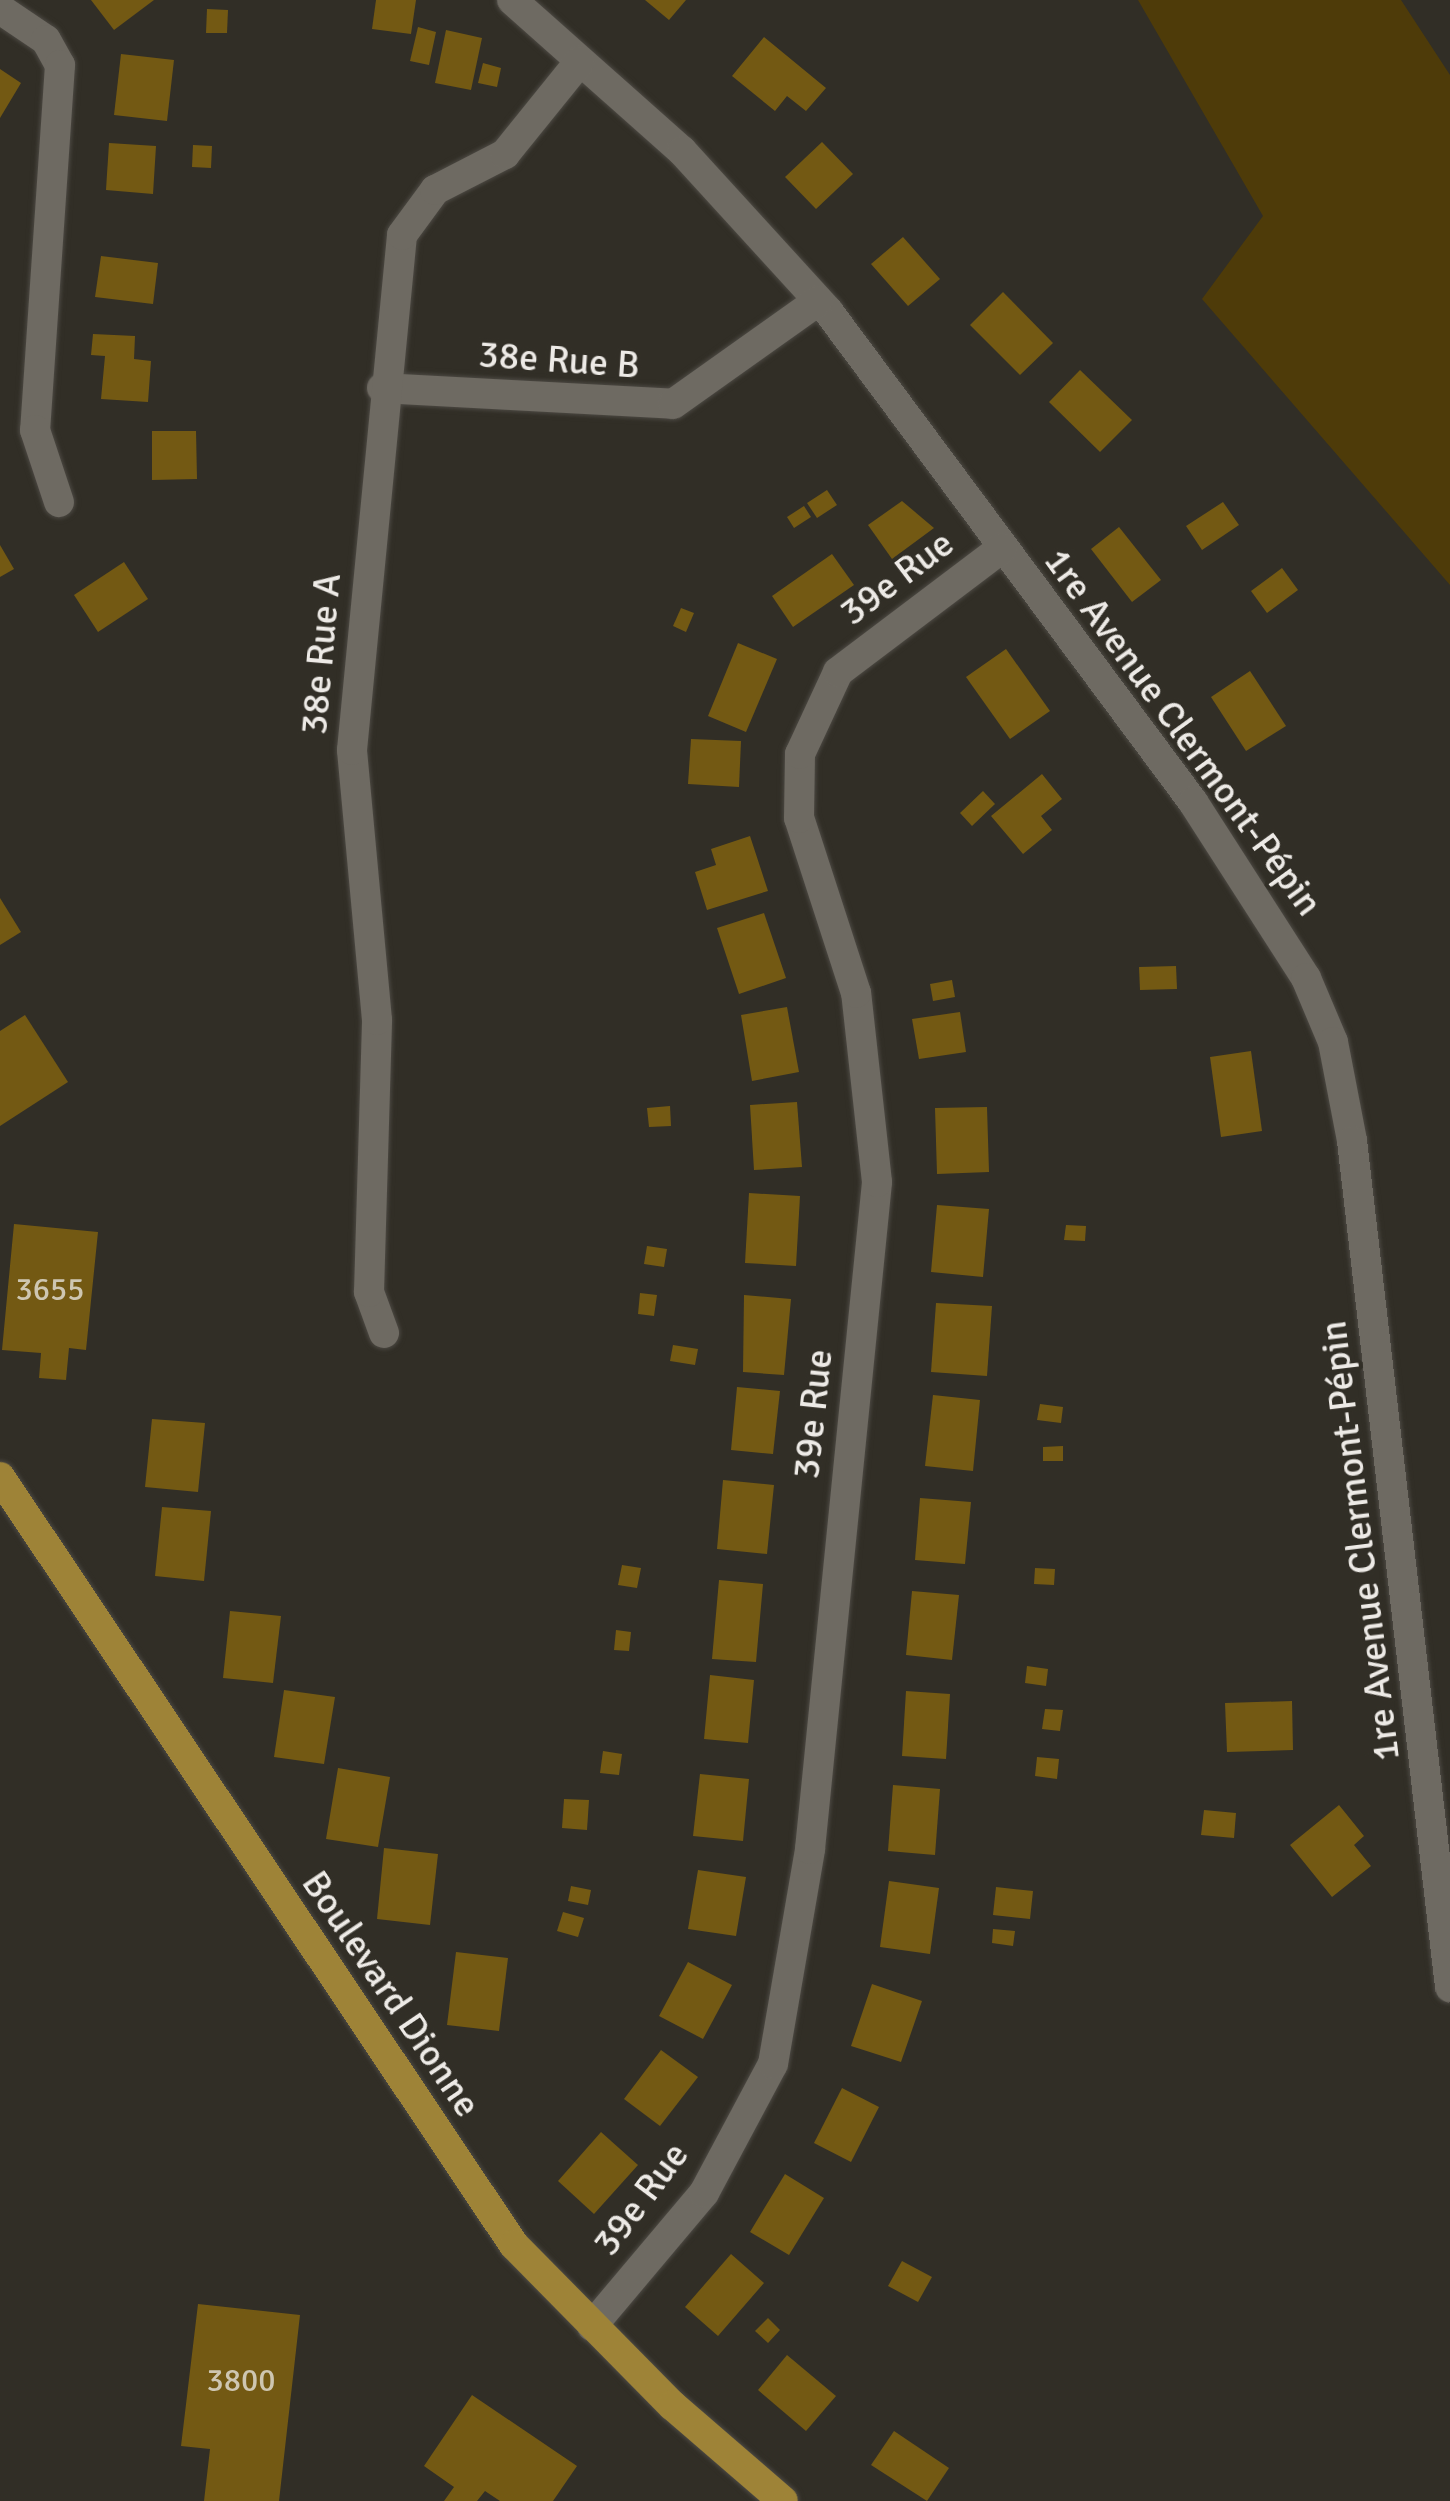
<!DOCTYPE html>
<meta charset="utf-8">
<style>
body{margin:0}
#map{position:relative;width:1450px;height:2501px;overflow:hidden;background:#312e26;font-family:Signika,sans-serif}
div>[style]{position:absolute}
.green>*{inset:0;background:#4e3b09}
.building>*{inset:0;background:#735913}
.roads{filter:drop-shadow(0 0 2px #4c4943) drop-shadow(0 0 2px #4c4943)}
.minor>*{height:30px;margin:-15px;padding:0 15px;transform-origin:15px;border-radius:15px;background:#6e6a62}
.major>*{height:30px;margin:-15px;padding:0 15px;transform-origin:15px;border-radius:15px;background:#9e8337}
span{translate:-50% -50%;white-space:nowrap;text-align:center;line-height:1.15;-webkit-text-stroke:8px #312e26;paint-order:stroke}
.number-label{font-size:32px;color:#cec6b1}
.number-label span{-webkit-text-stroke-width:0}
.street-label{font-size:38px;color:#edeae6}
</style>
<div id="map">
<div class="green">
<i style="clip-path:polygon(1138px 0,1401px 0,1450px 75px,1450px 585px,1202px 299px,1263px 216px)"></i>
</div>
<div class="building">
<i style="clip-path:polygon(91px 0,154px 0,114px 30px)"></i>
<i style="clip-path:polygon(376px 0,416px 0,411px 34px,372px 29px)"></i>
<i style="clip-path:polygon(645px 0,686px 0,669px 20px)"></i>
<i style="clip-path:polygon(207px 9px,228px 10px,227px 33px,206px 33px)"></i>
<i style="clip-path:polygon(418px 27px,436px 32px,429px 65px,410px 61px)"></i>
<i style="clip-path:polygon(446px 30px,482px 38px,471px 90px,435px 83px)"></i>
<i style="clip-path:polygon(764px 37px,826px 88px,806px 111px,787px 96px,775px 111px,732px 76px)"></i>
<i style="clip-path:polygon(121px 54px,174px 60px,167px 121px,114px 115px)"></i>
<i style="clip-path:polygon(483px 63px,501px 68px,497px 87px,478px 83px)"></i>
<i style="clip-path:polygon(0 69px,21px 83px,0 118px)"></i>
<i style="clip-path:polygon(822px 142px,853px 174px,816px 209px,785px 177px)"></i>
<i style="clip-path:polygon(109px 143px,156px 146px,153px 194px,106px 190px)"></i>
<i style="clip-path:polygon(193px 145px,212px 146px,211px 168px,192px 167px)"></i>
<i style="clip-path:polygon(903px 237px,940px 279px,908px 306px,871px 264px)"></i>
<i style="clip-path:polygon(101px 256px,158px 263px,153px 304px,95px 297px)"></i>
<i style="clip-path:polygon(1003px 292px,1053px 343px,1020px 375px,970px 325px)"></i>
<i style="clip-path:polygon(93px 334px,135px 336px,134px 359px,151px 361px,148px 402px,101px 399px,105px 356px,91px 355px)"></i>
<i style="clip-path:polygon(1080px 370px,1132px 420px,1100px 452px,1049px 402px)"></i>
<i style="clip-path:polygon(152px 431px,196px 431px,197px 479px,152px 480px)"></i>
<i style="clip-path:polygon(827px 490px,837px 505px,817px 518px,807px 503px)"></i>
<i style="clip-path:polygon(902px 501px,934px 528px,892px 559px,868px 525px)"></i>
<i style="clip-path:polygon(1223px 502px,1239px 525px,1202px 550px,1186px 526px)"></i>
<i style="clip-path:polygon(804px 506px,811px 517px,794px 528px,787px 517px)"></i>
<i style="clip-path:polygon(1119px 527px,1161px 580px,1132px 602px,1091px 549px)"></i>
<i style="clip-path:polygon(0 545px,14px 569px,0 577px)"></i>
<i style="clip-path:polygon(832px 554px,854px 585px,793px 627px,772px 596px)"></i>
<i style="clip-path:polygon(124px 562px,148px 599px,98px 632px,74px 595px)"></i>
<i style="clip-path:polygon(1282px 568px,1298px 590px,1267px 613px,1251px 591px)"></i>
<i style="clip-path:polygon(681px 608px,694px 613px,686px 632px,673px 626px)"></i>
<i style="clip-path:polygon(738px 643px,777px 659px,746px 732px,708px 716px)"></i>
<i style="clip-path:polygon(1006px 649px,1050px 711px,1010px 739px,966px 677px)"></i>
<i style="clip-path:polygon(1250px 671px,1286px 726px,1246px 751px,1211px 697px)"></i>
<i style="clip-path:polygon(691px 739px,741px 741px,739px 787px,688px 784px)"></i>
<i style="clip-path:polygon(1042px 774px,1062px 799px,1041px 816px,1052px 830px,1023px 854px,991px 816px)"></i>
<i style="clip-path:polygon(983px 791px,995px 804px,972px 826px,960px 813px)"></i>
<i style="clip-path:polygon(750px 836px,768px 891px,707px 910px,695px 872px,716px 865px,711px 849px)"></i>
<i style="clip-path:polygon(0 898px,21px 932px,0 945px)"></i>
<i style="clip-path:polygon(764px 913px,786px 978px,739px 994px,717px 928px)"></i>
<i style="clip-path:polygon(1176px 966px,1177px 989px,1140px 990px,1139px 967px)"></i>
<i style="clip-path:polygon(952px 980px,955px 997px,933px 1001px,930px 984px)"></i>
<i style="clip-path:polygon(787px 1007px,799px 1072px,752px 1081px,741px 1015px)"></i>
<i style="clip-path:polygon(960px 1012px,966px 1052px,919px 1059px,912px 1019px)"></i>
<i style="clip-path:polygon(25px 1015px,68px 1082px,0 1126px,0 1031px)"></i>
<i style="clip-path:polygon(1251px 1051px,1262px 1131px,1221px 1137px,1210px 1057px)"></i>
<i style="clip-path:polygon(797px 1102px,802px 1167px,754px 1170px,750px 1105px)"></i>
<i style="clip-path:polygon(670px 1106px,671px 1126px,649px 1127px,647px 1108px)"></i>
<i style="clip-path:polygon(987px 1107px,989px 1172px,937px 1174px,935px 1108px)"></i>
<i style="clip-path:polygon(749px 1193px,800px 1196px,796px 1266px,745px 1263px)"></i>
<i style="clip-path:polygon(937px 1205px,989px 1209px,983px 1277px,931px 1272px)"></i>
<i style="clip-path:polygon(14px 1224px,98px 1232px,86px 1350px,69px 1348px,66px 1380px,39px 1378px,41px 1353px,2px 1350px)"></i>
<i style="clip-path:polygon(1066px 1225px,1086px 1226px,1085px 1241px,1064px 1240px)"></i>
<i style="clip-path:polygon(647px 1246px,667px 1249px,664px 1267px,644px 1264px)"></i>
<i style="clip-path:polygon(640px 1293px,657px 1295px,654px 1316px,638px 1314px)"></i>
<i style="clip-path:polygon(744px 1295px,791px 1299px,784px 1375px,743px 1372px)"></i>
<i style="clip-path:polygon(936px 1303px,992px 1306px,987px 1376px,931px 1372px)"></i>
<i style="clip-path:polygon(673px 1345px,698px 1349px,695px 1365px,670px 1361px)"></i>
<i style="clip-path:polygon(737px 1387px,780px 1391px,773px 1454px,731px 1450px)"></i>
<i style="clip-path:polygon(933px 1395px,980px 1400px,973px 1471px,925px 1466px)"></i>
<i style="clip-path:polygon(1040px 1404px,1063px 1407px,1061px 1423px,1037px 1420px)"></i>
<i style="clip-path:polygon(152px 1419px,205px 1423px,198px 1492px,145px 1487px)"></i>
<i style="clip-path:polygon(1063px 1446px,1063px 1461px,1043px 1461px,1043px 1447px)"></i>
<i style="clip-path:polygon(723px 1480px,774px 1485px,767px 1554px,717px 1549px)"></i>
<i style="clip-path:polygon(920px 1498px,971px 1502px,965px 1564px,915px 1560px)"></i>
<i style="clip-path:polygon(162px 1507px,211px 1511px,204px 1581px,155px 1576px)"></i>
<i style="clip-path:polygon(622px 1565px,641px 1568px,637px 1588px,618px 1585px)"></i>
<i style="clip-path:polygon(1035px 1568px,1055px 1569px,1054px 1585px,1034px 1584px)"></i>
<i style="clip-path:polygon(719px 1580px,763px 1584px,756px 1662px,712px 1659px)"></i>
<i style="clip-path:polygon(912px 1591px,959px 1595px,952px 1660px,906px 1655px)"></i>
<i style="clip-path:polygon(230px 1611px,281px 1616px,273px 1683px,223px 1678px)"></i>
<i style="clip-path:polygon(616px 1630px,631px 1632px,629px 1651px,614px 1650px)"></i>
<i style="clip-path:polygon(1027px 1666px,1048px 1669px,1046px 1686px,1025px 1683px)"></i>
<i style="clip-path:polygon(710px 1675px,754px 1680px,748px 1743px,704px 1739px)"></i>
<i style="clip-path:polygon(284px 1690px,335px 1697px,324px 1764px,274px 1757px)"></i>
<i style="clip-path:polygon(906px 1691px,950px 1694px,946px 1759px,902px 1756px)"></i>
<i style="clip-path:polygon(1292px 1701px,1293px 1750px,1227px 1752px,1225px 1703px)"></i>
<i style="clip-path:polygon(1045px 1709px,1063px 1710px,1060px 1731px,1042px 1729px)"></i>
<i style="clip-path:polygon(603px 1751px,622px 1754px,619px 1775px,600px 1773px)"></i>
<i style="clip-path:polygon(1037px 1757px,1059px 1759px,1057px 1779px,1035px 1776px)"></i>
<i style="clip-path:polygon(338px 1768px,390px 1777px,378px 1847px,326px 1839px)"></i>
<i style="clip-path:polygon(700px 1774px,749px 1779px,743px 1841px,693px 1836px)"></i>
<i style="clip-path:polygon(893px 1785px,940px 1789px,935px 1855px,888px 1851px)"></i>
<i style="clip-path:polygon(564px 1799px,589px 1800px,587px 1830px,562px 1828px)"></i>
<i style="clip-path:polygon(1339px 1805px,1364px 1836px,1354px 1845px,1371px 1866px,1332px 1897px,1290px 1845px)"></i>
<i style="clip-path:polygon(1204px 1810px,1236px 1813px,1234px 1838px,1201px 1835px)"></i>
<i style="clip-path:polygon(384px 1848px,438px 1854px,430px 1925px,377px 1919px)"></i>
<i style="clip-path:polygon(698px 1870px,746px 1877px,736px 1936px,688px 1929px)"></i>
<i style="clip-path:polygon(889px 1881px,939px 1888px,930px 1954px,880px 1947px)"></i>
<i style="clip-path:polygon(571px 1886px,591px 1890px,588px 1905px,568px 1901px)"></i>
<i style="clip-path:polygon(996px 1887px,1033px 1891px,1030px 1919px,993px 1915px)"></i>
<i style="clip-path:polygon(563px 1912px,584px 1918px,578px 1937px,557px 1931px)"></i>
<i style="clip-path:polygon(993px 1929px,1015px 1931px,1013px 1946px,992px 1943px)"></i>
<i style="clip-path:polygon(456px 1952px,508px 1958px,499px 2031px,447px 2025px)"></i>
<i style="clip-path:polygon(688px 1962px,732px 1985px,703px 2039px,659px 2016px)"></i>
<i style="clip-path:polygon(872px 1984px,922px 2001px,901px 2062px,851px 2046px)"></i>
<i style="clip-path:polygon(661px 2050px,698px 2077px,660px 2126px,624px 2099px)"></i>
<i style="clip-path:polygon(842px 2088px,879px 2107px,851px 2162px,814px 2143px)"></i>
<i style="clip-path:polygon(601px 2132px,638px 2165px,594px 2214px,558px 2181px)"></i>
<i style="clip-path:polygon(785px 2174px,824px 2198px,789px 2255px,750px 2232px)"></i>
<i style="clip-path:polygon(731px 2254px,764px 2283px,718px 2336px,685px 2307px)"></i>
<i style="clip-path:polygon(902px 2261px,932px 2277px,918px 2302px,888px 2286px)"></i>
<i style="clip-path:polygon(198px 2304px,300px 2315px,279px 2501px,204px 2501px,210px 2449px,181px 2446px)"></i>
<i style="clip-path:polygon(768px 2318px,780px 2330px,768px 2343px,755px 2331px)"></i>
<i style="clip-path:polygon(787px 2355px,836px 2396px,806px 2431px,758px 2390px)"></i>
<i style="clip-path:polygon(472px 2395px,577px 2466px,553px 2501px,500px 2501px,485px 2491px,477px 2501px,444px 2501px,454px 2487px,424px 2466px)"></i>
<i style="clip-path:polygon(894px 2431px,949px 2468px,927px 2501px,871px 2465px)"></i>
</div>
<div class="roads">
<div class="minor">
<i style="left:512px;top:0;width:227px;rotate:41.6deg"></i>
<i style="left:682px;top:151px;width:217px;rotate:47.6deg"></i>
<i style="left:828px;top:311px;width:612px;rotate:53.37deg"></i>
<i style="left:1193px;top:802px;width:209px;rotate:57.3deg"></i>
<i style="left:1306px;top:978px;width:69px;rotate:67.1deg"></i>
<i style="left:1333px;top:1042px;width:101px;rotate:79.1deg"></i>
<i style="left:1352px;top:1141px;width:852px;rotate:83.39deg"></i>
<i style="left:0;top:9px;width:55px;rotate:34deg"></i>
<i style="left:46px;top:40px;width:29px;rotate:61deg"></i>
<i style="left:60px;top:65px;width:366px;rotate:93.9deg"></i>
<i style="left:35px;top:430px;width:76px;rotate:71.6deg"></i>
<i style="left:382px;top:388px;width:291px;rotate:3.1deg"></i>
<i style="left:673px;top:404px;width:178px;rotate:-35.4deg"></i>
<i style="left:384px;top:1333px;width:44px;rotate:-110.1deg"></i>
<i style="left:369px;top:1292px;width:272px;rotate:-88.3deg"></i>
<i style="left:377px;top:1020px;width:271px;rotate:-95.3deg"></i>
<i style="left:352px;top:750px;width:517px;rotate:-84.45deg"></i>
<i style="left:402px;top:235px;width:56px;rotate:-53.7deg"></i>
<i style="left:435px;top:190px;width:79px;rotate:-27.2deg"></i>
<i style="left:505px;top:154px;width:119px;rotate:-51.1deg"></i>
<i style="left:592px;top:2326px;width:174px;rotate:-49.9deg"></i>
<i style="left:704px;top:2193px;width:146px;rotate:-61.9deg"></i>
<i style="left:773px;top:2064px;width:218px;rotate:-80.2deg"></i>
<i style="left:810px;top:1849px;width:670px;rotate:-84.26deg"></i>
<i style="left:877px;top:1182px;width:190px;rotate:-96.3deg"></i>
<i style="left:856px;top:993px;width:184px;rotate:-108deg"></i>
<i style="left:799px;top:818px;width:64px;rotate:-89.1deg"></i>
<i style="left:800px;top:754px;width:90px;rotate:-65.1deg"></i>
<i style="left:838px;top:672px;width:206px;rotate:-37.1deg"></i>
</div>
<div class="major">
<i style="left:0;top:1477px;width:924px;rotate:56.21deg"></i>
<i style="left:514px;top:2245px;width:226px;rotate:45.4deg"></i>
<i style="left:673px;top:2406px;width:145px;rotate:40.8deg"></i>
</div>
</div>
<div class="number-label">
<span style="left:50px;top:1290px">3655</span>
<span style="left:241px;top:2381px">3800</span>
</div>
<div class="street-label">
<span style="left:559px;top:360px;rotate:4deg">38e Rue B</span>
<span style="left:897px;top:578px;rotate:-37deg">39e Rue</span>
<span style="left:321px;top:654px;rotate:-85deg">38e Rue A</span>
<span style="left:1183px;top:732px;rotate:54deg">1re Avenue Clermont-Pépin</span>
<span style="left:813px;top:1414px;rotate:-84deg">39e Rue</span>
<span style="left:1360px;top:1541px;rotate:-97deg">1re Avenue Clermont-Pépin</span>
<span style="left:391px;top:1994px;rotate:56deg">Boulevard Dionne</span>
<span style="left:641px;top:2199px;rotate:-53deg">39e Rue</span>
</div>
</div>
